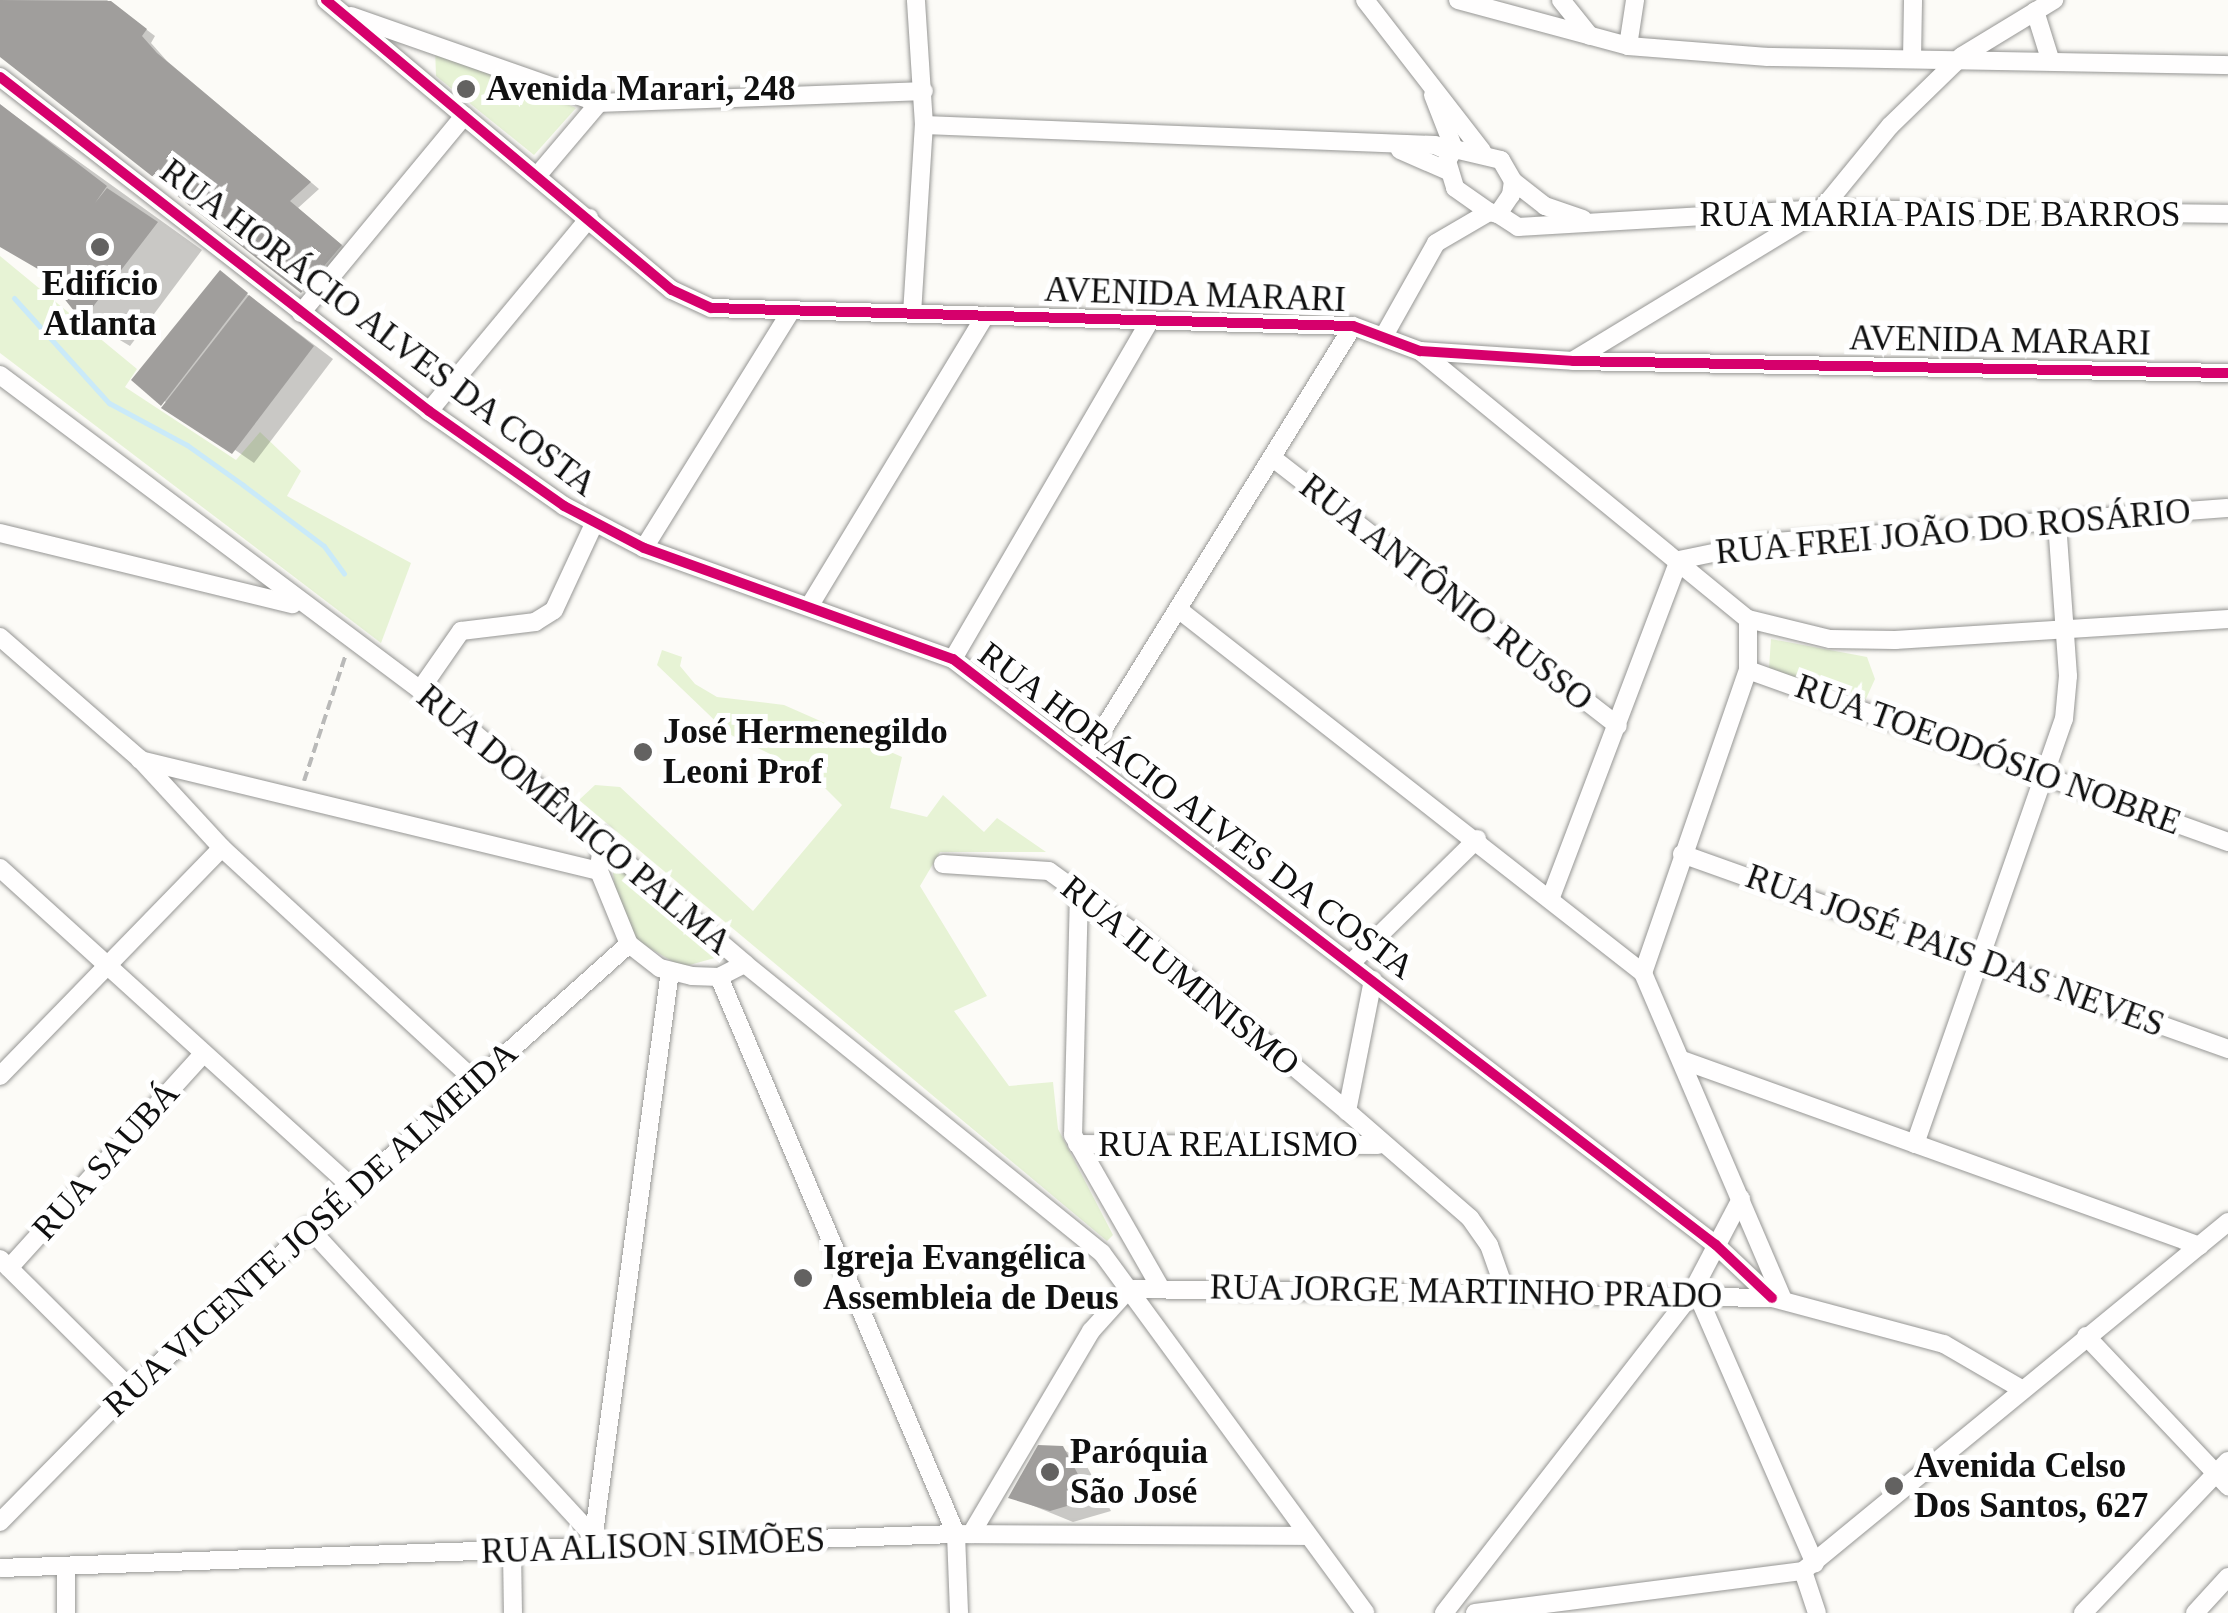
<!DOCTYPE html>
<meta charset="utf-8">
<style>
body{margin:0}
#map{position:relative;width:2228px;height:1613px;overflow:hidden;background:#fcfbf7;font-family:Georgia,serif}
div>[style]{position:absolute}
.green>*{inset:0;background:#e7f3d5}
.shadow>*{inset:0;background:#0003}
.stream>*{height:5px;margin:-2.5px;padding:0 2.5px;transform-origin:2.5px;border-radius:2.5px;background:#caeaf9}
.building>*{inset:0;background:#a09e9c}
.path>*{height:4px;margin-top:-2px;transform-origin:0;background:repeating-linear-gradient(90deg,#b9b9b8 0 10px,transparent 0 15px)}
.roads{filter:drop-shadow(0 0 2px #969694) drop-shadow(0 0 2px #969694)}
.minor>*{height:18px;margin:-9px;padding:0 9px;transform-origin:9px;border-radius:9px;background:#fffefe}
.cycleway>*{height:10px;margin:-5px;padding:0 5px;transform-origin:5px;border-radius:5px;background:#d6006c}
.dots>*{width:28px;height:28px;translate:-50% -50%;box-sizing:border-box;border:5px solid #fff;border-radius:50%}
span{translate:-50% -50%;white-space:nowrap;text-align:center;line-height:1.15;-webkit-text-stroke:10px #fff;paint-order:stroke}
.poi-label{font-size:35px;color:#101010;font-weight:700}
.left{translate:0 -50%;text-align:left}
.street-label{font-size:35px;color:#101010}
</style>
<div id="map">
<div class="green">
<i style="clip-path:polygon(435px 47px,576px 108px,534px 155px,436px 76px)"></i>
<i style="clip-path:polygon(0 256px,137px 369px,125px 387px,236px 460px,260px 432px,301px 471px,287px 496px,411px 563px,381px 643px,0 353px)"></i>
<i style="clip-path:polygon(1771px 639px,1867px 657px,1875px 679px,1859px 714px,1768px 683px)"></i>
<i style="clip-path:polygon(662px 650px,682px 657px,680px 666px,695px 684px,717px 697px,784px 705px,902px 757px,890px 808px,927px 817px,943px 795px,984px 832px,997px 818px,1046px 852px,940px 852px,920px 886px,987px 996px,954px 1011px,1009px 1086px,1053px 1082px,1058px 1129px,1113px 1235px,1107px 1241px,579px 800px,595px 785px,620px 787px,753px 911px,842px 805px,811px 774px,729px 734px,657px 665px)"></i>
<i style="clip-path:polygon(611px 856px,722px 956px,682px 967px,636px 940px,615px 889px)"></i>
</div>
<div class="shadow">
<i style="clip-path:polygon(0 0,107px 0,155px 36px,151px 43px,167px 61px,319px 189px,298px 208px,350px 252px,312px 296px,302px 291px,0 52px)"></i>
<i style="clip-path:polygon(0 105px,202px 250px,130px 346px,84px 319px,46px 272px,0 244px)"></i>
<i style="clip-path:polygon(220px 274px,333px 359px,254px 463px,134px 380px)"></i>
<i style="clip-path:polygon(1062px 1449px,1084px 1461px,1111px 1511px,1073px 1522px,1012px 1497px)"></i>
</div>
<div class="stream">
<i style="left:14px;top:298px;width:142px;rotate:47.9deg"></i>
<i style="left:109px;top:403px;width:89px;rotate:28.3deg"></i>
<i style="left:187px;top:445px;width:69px;rotate:35.5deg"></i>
<i style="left:243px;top:485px;width:101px;rotate:37deg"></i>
<i style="left:324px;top:546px;width:34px;rotate:54deg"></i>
</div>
<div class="building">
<i style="clip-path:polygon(0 0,111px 1px,147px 29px,142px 36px,157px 53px,311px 182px,290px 201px,342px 245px,301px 293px,0 57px)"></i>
<i style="clip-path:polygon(0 104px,107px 186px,95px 203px,107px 188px,158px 222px,82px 321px,43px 272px,0 247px)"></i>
<i style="clip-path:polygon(220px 270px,248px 293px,161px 406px,131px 380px)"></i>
<i style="clip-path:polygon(249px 295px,314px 346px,232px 454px,161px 408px)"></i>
<i style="clip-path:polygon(1038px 1445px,1063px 1446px,1091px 1499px,1050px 1511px,1008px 1498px)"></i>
</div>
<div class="path">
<i style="left:304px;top:781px;width:131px;rotate:-71.7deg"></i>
</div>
<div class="roads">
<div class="minor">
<i style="left:326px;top:0;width:451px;rotate:40deg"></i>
<i style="left:672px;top:290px;width:43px;rotate:24.8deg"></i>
<i style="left:711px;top:308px;width:642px;rotate:1.61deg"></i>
<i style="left:1353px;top:326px;width:72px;rotate:20.5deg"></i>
<i style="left:1420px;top:351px;width:153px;rotate:3.7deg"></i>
<i style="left:1573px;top:361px;width:655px;rotate:1.05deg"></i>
<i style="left:1365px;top:0;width:191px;rotate:52.2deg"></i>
<i style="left:1458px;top:0;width:176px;rotate:15.1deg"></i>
<i style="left:1628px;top:46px;width:140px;rotate:4.5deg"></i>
<i style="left:1768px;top:57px;width:460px;rotate:1deg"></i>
<i style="left:1561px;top:0;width:46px;rotate:51.1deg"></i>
<i style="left:2035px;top:11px;width:50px;rotate:72.6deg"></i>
<i style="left:351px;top:16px;width:263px;rotate:19.3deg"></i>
<i style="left:599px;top:103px;width:325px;rotate:-2.1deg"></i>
<i style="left:1628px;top:46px;width:47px;rotate:-81.3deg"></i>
<i style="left:1912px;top:59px;width:59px;rotate:-89deg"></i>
<i style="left:0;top:77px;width:544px;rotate:37.9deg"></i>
<i style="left:429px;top:411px;width:165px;rotate:35.1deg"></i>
<i style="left:564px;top:506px;width:90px;rotate:27.7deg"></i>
<i style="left:644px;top:548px;width:328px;rotate:19.8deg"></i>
<i style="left:953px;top:659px;width:962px;rotate:37.53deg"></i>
<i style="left:1716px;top:1245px;width:77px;rotate:43.4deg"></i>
<i style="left:1433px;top:95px;width:58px;rotate:68.7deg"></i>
<i style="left:924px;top:125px;width:511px;rotate:2.24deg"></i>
<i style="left:1435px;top:145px;width:17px;rotate:25deg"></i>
<i style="left:1400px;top:150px;width:52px;rotate:23.6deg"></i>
<i style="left:537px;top:176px;width:96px;rotate:-49.7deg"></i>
<i style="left:1513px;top:181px;width:41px;rotate:38deg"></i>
<i style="left:1545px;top:206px;width:40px;rotate:18.9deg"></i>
<i style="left:1498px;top:214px;width:24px;rotate:33deg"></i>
<i style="left:1518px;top:227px;width:305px;rotate:-3.4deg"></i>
<i style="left:1822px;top:209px;width:406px;rotate:0.7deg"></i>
<i style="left:301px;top:313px;width:256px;rotate:-50.4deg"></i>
<i style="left:912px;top:314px;width:189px;rotate:-86.4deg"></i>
<i style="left:924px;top:125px;width:125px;rotate:-93.7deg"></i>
<i style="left:1385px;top:334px;width:104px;rotate:-60.7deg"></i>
<i style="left:1436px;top:243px;width:61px;rotate:-30.3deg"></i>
<i style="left:1489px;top:212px;width:9px;rotate:13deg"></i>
<i style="left:1498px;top:214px;width:23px;rotate:-56deg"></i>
<i style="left:1511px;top:195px;width:14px;rotate:-82deg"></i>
<i style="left:1513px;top:181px;width:24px;rotate:-120deg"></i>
<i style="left:1501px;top:160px;width:48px;rotate:-166.8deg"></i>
<i style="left:1454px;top:149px;width:14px;rotate:120deg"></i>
<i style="left:1447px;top:161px;width:28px;rotate:73deg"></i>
<i style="left:1455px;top:188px;width:42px;rotate:35.2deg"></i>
<i style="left:1420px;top:351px;width:424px;rotate:39.3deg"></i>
<i style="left:1748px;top:619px;width:84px;rotate:13.7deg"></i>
<i style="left:1830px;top:639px;width:65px;rotate:0.9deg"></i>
<i style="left:1895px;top:640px;width:334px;rotate:-3.6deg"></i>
<i style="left:1574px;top:360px;width:290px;rotate:-31.3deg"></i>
<i style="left:1822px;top:209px;width:107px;rotate:-50.7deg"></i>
<i style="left:1890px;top:126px;width:100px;rotate:-44.2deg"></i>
<i style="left:1962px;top:56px;width:108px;rotate:-31.3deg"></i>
<i style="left:0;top:375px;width:559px;rotate:36.85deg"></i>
<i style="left:447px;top:710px;width:392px;rotate:40.4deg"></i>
<i style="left:745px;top:964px;width:459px;rotate:39deg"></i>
<i style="left:1102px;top:1253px;width:446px;rotate:53.8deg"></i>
<i style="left:429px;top:411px;width:251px;rotate:-50.3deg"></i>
<i style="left:1274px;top:459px;width:435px;rotate:37.8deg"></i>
<i style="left:0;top:533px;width:301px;rotate:13.7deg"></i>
<i style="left:644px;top:548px;width:279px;rotate:-58.2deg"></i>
<i style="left:810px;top:605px;width:338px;rotate:-58.8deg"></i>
<i style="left:1178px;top:609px;width:591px;rotate:38.05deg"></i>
<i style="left:1643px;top:973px;width:356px;rotate:66.8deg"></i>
<i style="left:0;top:637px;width:186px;rotate:41.1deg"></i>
<i style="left:140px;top:759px;width:121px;rotate:47.3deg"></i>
<i style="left:222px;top:848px;width:343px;rotate:42.6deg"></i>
<i style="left:953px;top:659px;width:391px;rotate:-59.8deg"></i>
<i style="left:1748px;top:670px;width:510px;rotate:19.71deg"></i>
<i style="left:420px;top:690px;width:72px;rotate:-55.2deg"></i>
<i style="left:461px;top:631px;width:75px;rotate:-6.9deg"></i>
<i style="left:535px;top:622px;width:22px;rotate:-32deg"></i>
<i style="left:554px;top:610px;width:95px;rotate:-65.1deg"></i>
<i style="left:1086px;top:757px;width:507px;rotate:-58.22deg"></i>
<i style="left:140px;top:760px;width:472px;rotate:13.6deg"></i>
<i style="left:603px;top:836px;width:35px;rotate:97deg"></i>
<i style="left:599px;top:871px;width:79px;rotate:67.7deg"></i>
<i style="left:629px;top:944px;width:39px;rotate:38deg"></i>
<i style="left:660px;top:968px;width:33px;rotate:14deg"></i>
<i style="left:692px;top:976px;width:27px;rotate:2deg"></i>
<i style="left:719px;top:977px;width:29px;rotate:-27deg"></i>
<i style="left:1682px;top:854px;width:580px;rotate:19.65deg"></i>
<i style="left:943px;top:864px;width:106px;rotate:3.8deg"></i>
<i style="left:1049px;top:871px;width:104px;rotate:36deg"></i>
<i style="left:1133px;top:932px;width:279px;rotate:39.9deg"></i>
<i style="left:0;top:868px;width:476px;rotate:42.2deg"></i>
<i style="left:1079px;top:892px;width:243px;rotate:91.4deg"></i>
<i style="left:1073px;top:1135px;width:175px;rotate:60.2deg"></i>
<i style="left:1551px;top:897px;width:360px;rotate:-69.2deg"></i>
<i style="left:1679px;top:560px;width:84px;rotate:-11.7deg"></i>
<i style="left:1761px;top:543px;width:468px;rotate:-4.3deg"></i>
<i style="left:1351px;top:963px;width:177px;rotate:-44.5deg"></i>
<i style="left:1643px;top:973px;width:321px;rotate:-70.9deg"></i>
<i style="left:1748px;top:670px;width:51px;rotate:-90deg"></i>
<i style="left:719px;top:977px;width:605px;rotate:66.95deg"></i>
<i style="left:956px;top:1534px;width:79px;rotate:87.8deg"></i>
<i style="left:1373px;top:980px;width:134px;rotate:101.2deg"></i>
<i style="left:1347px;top:1111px;width:163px;rotate:41deg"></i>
<i style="left:1470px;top:1218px;width:33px;rotate:55deg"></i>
<i style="left:1489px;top:1245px;width:51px;rotate:70.5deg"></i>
<i style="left:1682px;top:1060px;width:550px;rotate:19.75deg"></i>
<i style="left:0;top:1076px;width:318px;rotate:-45.8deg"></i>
<i style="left:1077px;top:1144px;width:301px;rotate:0.2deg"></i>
<i style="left:1915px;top:1144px;width:450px;rotate:-70.7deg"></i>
<i style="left:2064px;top:719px;width:43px;rotate:-84.7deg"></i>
<i style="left:2068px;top:676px;width:155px;rotate:-94.1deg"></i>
<i style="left:308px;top:1227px;width:422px;rotate:47.3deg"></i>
<i style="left:0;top:1259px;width:185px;rotate:44.8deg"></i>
<i style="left:9px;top:1268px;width:287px;rotate:-47.8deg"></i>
<i style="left:1129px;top:1289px;width:643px;rotate:0.8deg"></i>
<i style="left:1772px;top:1298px;width:178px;rotate:15deg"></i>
<i style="left:1944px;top:1344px;width:91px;rotate:30.2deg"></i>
<i style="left:1698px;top:1296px;width:292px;rotate:66.4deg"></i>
<i style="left:2086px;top:1336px;width:207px;rotate:46.6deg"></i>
<i style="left:0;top:1522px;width:187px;rotate:-45.4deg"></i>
<i style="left:131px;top:1389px;width:668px;rotate:-41.78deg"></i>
<i style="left:971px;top:1534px;width:236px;rotate:-59.4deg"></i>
<i style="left:1091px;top:1331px;width:57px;rotate:-47.9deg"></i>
<i style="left:592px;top:1548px;width:582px;rotate:-82.3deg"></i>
<i style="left:512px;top:1551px;width:62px;rotate:89.1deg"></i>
<i style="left:0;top:1568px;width:957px;rotate:-2.04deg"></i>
<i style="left:956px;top:1534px;width:351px;rotate:0.3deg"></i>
<i style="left:66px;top:1568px;width:45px;rotate:90deg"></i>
<i style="left:1803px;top:1571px;width:44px;rotate:71.6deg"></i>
<i style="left:1444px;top:1613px;width:401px;rotate:-52.2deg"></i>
<i style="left:1690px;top:1296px;width:110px;rotate:-62.3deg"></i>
<i style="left:1475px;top:1613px;width:331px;rotate:-7.3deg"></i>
<i style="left:1803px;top:1571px;width:550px;rotate:-39.39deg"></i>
<i style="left:2083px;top:1613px;width:210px;rotate:-46.4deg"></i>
<i style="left:2195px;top:1613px;width:49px;rotate:-47.5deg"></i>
</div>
</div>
<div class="cycleway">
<i style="left:326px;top:0;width:451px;rotate:40deg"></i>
<i style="left:672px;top:290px;width:43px;rotate:24.8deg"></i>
<i style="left:711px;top:308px;width:642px;rotate:1.61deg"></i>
<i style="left:1353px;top:326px;width:72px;rotate:20.5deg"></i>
<i style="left:1420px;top:351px;width:153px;rotate:3.7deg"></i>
<i style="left:1573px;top:361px;width:655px;rotate:1.05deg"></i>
<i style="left:0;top:77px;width:544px;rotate:37.9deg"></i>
<i style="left:429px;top:411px;width:165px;rotate:35.1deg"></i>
<i style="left:564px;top:506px;width:90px;rotate:27.7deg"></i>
<i style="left:644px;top:548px;width:328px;rotate:19.8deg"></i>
<i style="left:953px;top:659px;width:962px;rotate:37.53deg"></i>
<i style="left:1716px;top:1245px;width:77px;rotate:43.4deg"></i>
</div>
<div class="dots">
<i style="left:466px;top:89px;background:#636261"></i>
<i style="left:100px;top:247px;background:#636261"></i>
<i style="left:643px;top:752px;background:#636261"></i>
<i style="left:803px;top:1278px;background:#636261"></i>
<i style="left:1050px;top:1472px;background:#636261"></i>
<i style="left:1894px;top:1486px;background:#636261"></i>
</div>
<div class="poi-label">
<span class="left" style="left:486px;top:89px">Avenida Marari, 248</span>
<span style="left:100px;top:304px">Edifício<br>Atlanta</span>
<span class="left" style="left:663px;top:752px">José Hermenegildo<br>Leoni Prof</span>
<span class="left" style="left:823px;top:1278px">Igreja Evangélica<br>Assembleia de Deus</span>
<span class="left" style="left:1070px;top:1472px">Paróquia<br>São José</span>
<span class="left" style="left:1914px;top:1486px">Avenida Celso<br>Dos Santos, 627</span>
</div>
<div class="street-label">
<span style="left:1940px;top:215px">RUA MARIA PAIS DE BARROS</span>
<span style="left:1195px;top:295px;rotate:2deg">AVENIDA MARARI</span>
<span style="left:378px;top:328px;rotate:37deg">RUA HORÁCIO ALVES DA COSTA</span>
<span style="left:2000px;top:341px;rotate:1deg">AVENIDA MARARI</span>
<span style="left:1953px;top:532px;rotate:-5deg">RUA FREI JOÃO DO ROSÁRIO</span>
<span style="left:1446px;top:593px;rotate:38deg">RUA ANTÔNIO RUSSO</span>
<span style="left:1988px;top:755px;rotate:20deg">RUA TOEODÓSIO NOBRE</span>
<span style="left:1196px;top:811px;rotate:37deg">RUA HORÁCIO ALVES DA COSTA</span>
<span style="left:574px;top:820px;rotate:40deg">RUA DOMÊNICO PALMA</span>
<span style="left:1955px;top:951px;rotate:20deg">RUA JOSÉ PAIS DAS NEVES</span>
<span style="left:1180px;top:976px;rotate:39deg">RUA ILUMINISMO</span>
<span style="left:1228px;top:1145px">RUA REALISMO</span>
<span style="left:106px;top:1161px;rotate:-48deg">RUA SAUBÁ</span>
<span style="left:311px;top:1229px;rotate:-42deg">RUA VICENTE JOSÉ DE ALMEIDA</span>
<span style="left:1466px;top:1292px;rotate:1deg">RUA JORGE MARTINHO PRADO</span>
<span style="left:653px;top:1546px;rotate:-2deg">RUA ALISON SIMÕES</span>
</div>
</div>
